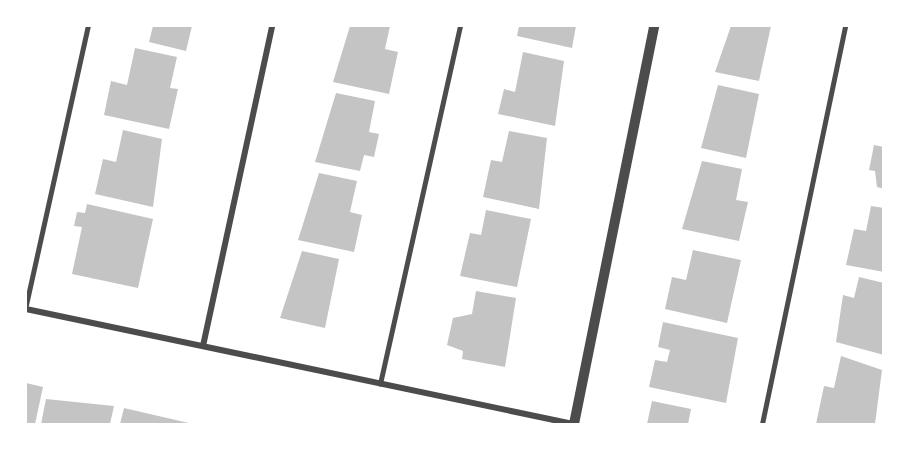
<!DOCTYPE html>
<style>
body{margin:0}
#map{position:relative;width:909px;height:450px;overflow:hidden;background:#fff;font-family:"Fira Sans",sans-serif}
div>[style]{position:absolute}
.building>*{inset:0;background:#c4c4c4}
.service>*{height:4.5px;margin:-2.25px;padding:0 2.25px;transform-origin:2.25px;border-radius:2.25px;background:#4c4c4c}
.minor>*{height:6px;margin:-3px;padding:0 3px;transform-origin:3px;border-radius:3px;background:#4c4c4c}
.tertiary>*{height:10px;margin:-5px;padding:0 5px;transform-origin:5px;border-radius:5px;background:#4c4c4c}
span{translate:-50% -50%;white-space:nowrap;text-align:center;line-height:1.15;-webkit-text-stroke:4.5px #fff;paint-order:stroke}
.frame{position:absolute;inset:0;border:27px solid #fff;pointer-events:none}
</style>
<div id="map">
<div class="building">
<i style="clip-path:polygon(153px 26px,192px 26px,186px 51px,149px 42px)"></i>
<i style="clip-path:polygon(350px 26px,390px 26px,385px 49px,398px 52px,389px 94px,333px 82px)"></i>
<i style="clip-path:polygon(519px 26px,576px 26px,572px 48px,517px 36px)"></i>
<i style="clip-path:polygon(731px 26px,771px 26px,759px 81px,715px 72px)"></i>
<i style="clip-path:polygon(135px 48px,177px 57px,170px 88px,178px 89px,169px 129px,104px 115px,111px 81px,127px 85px)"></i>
<i style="clip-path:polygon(523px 52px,564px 61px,555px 126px,498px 114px,504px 89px,515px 92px)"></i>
<i style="clip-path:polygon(718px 85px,759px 94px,746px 158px,701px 148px)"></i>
<i style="clip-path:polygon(336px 93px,375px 101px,369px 132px,379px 134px,374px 157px,364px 155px,360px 171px,315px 162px)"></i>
<i style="clip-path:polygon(123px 130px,162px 139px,153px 207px,95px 194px,103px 159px,116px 162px)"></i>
<i style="clip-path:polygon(509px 131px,547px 138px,539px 209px,483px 197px,491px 160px,502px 162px)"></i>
<i style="clip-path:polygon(874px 145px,884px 147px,884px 189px,877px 187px,875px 171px,869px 170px)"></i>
<i style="clip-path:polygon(702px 161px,742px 169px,736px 200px,748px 202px,739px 241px,682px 229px)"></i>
<i style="clip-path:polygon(319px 173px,357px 181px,350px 212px,362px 215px,354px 252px,298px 240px)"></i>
<i style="clip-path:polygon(87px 204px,153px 219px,138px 288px,72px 274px,82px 227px,74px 226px,77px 212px,85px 213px)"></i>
<i style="clip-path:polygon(871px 206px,884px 208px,884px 272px,846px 265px,854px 229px,866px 231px)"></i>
<i style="clip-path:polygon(486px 210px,531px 219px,517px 287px,460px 276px,470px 233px,481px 235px)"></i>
<i style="clip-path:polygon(693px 250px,741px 260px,727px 323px,665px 309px,672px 277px,686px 280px)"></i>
<i style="clip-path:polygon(302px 251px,339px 259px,325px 328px,280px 318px)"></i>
<i style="clip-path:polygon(859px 277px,884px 283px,884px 355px,836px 342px,843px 295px,854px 298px)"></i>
<i style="clip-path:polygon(476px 291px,516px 298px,505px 367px,462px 359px,463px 351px,447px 345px,453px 318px,472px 314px)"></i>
<i style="clip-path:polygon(663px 322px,738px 338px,726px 403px,649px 387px,655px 360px,667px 362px,670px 350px,658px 347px)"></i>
<i style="clip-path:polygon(841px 356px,882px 370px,875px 424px,816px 424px,824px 386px,834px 388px)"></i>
<i style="clip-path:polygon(26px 383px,43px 387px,35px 424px,26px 424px)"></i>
<i style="clip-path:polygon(46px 399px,114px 406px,110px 424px,41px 424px)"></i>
<i style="clip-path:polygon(652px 401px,691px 409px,688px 424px,647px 424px)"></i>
<i style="clip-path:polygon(124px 408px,193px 424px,120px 424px)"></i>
</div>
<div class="service">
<i style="left:26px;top:305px;width:286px;rotate:-77.5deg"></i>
<i style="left:380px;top:384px;width:367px;rotate:-77.4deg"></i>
<i style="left:762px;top:424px;width:407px;rotate:-78.2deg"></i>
</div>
<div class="minor">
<i style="left:26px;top:309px;width:559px;rotate:11.87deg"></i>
<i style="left:203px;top:346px;width:327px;rotate:-77.8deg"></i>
</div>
<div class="tertiary">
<i style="left:574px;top:424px;width:406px;rotate:-78.6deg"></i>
</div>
<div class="frame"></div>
</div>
